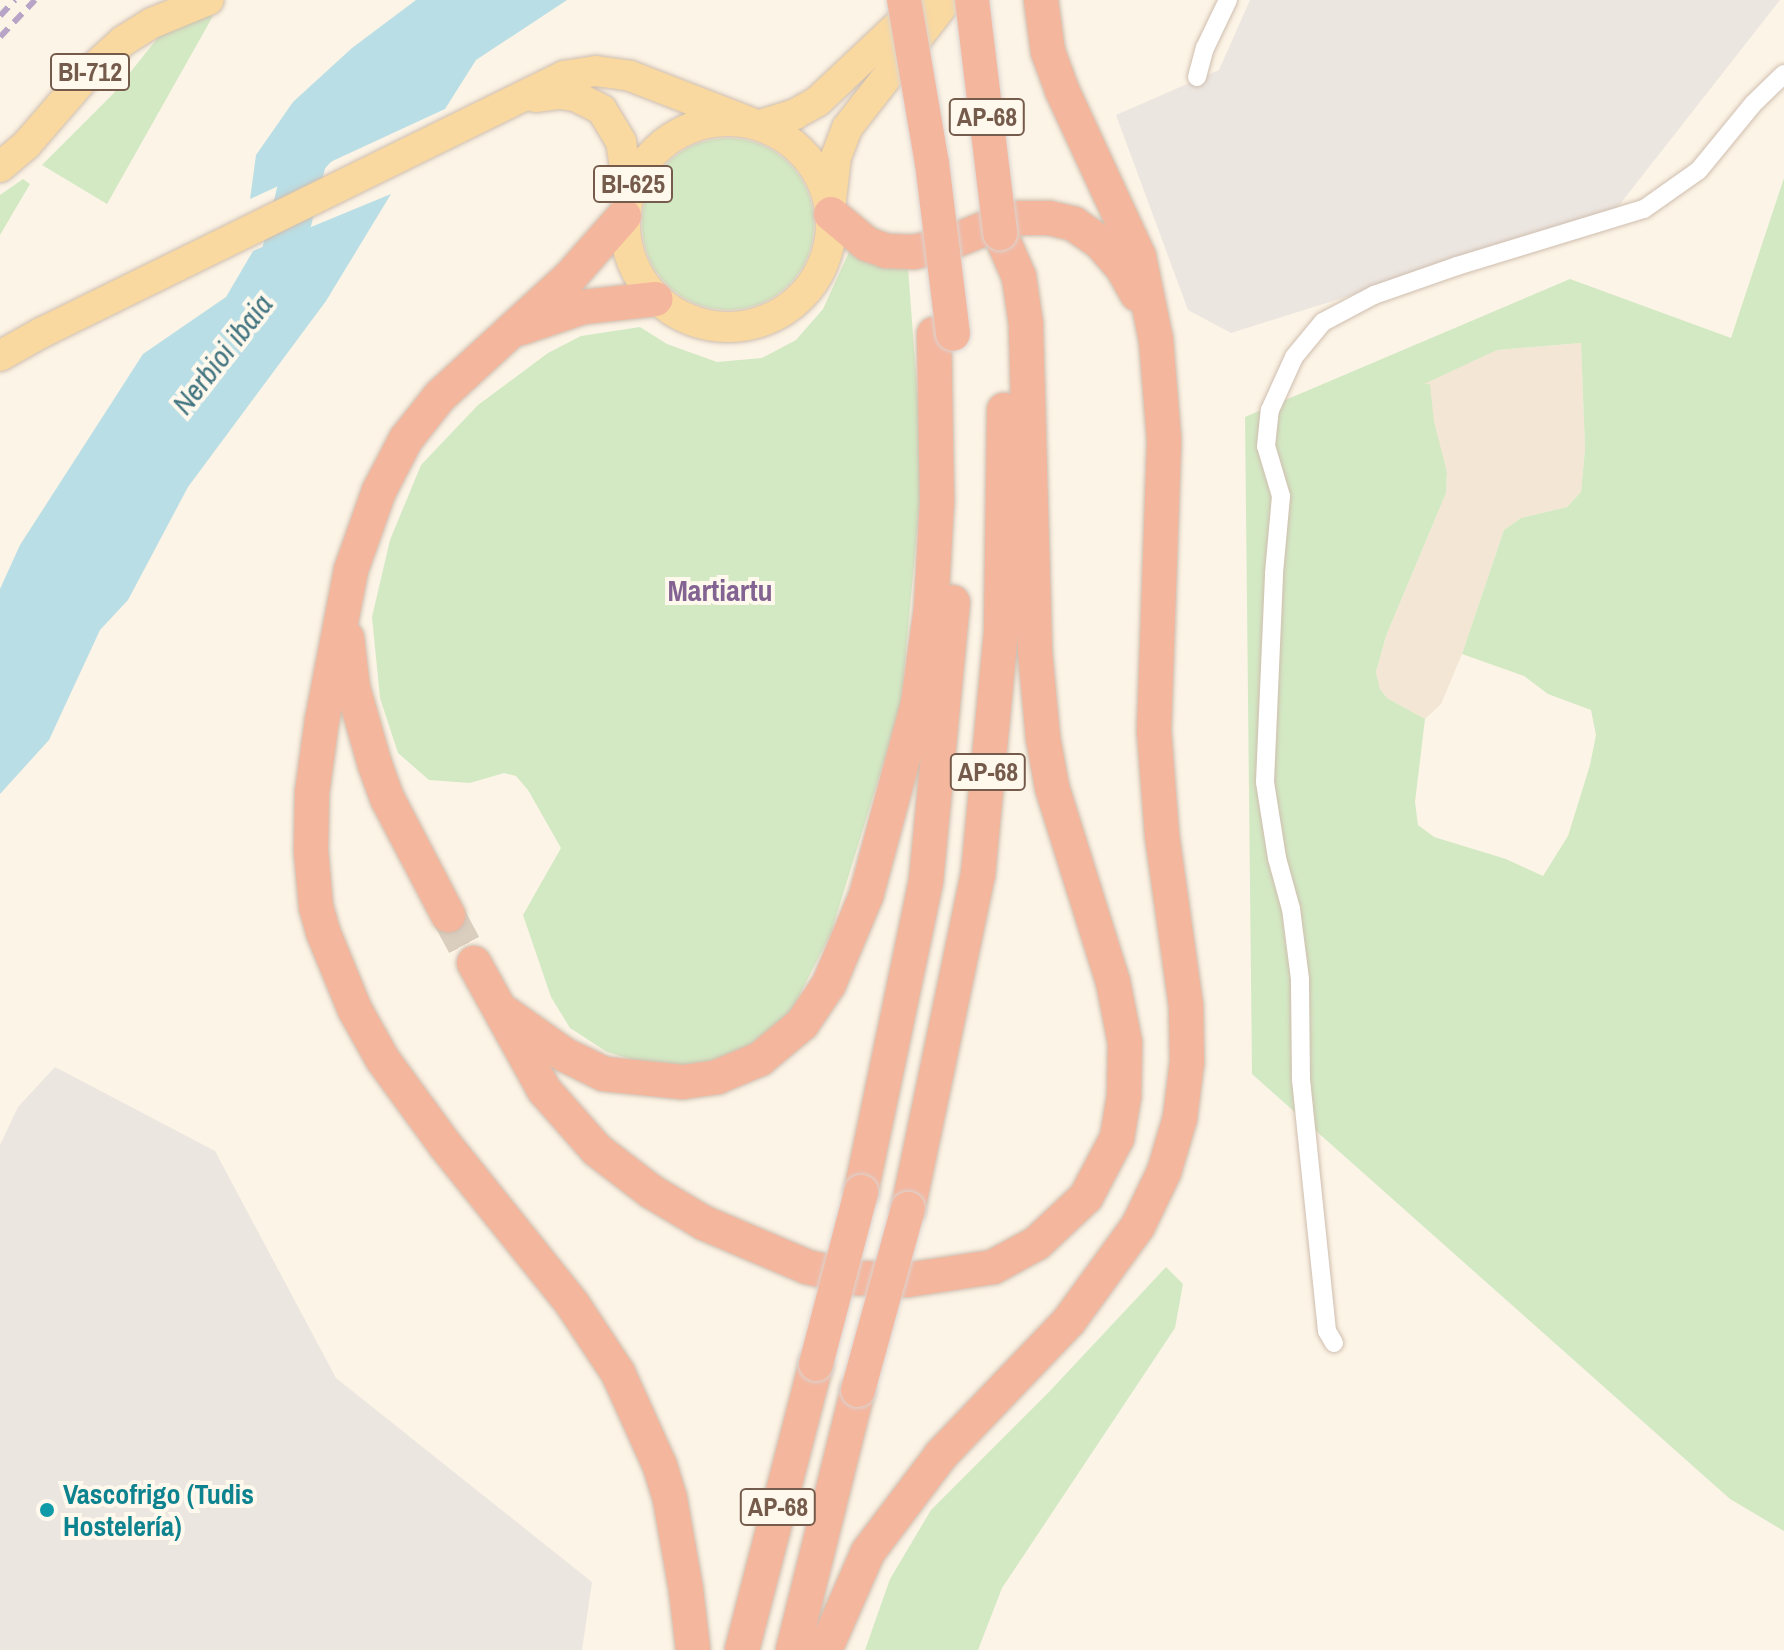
<!DOCTYPE html>
<meta charset="utf-8">
<style>
body{margin:0}
#map{position:relative;width:1784px;height:1650px;overflow:hidden;background:#fcf4e6;font-family:"Archivo Narrow",sans-serif}
div>[style]{position:absolute}
.residential>*{inset:0;background:#f3e6d4}
.industrial>*{inset:0;background:#ece6e0}
.green>*{inset:0;background:#d3e9c4}
.round{border-radius:50%}
.water>*{inset:0;background:#badee5}
.river>*{height:42px;margin:-21px;padding:0 21px;transform-origin:21px;border-radius:21px;background:#badee5}
.highway-tunnel>*{height:34px;margin-top:-17px;transform-origin:0;background:repeating-linear-gradient(90deg,#dacebf 0 34px,transparent 0 51px)}
.roads{filter:drop-shadow(0 0 2px #cfbeaf) drop-shadow(0 0 2px #cfbeaf)}
.street>*{height:18px;margin:-9px;padding:0 9px;transform-origin:9px;border-radius:9px;background:#fff}
.primary>*{height:30px;margin:-15px;padding:0 15px;transform-origin:15px;border-radius:15px;background:#f9d9a0}
.primary>.ring{margin:-15px;padding:0;box-sizing:content-box;background:none;border:30px solid #f9d9a0;border-radius:50%}
.highway>*{height:34px;margin:-17px;padding:0 17px;transform-origin:17px;border-radius:17px;background:#f5b69e}
.rail>*{height:6px;margin-top:-3px;transform-origin:0;background:repeating-linear-gradient(90deg,#b7a4c6 0 12px,transparent 0 20px)}
.bridges{filter:drop-shadow(0 0 2px #dbd4d0) drop-shadow(0 0 2px #dbd4d0)}
.highway-bridge>*{height:34px;margin:-17px;padding:0 17px;transform-origin:17px;border-radius:17px;background:#f5b69e}
.dots>*{width:22px;height:22px;translate:-50% -50%;box-sizing:border-box;border:4px solid #fff8ec;border-radius:50%}
span{translate:-50% -50%;white-space:nowrap;text-align:center;line-height:1.15;-webkit-text-stroke:8px #fff8ec;paint-order:stroke}
.shield-label span{padding:2px 6px;background:#fff8ec;border:2px solid;border-radius:6px;-webkit-text-stroke-width:0}
.shield-label{font-size:26px;color:#755b4b;font-weight:700}
.culture-label{font-size:28px;color:#0d838f;font-weight:700}
.left{translate:0 -50%;text-align:left}
.water-label{font-size:30px;color:#427581;font-style:italic}
.neighbourhood-label{font-size:30px;color:#826391;font-weight:700}
</style>
<div id="map">
<div class="residential">
<i style="clip-path:polygon(1581px 343px,1585px 449px,1581px 492px,1567px 507px,1521px 518px,1504px 530px,1462px 654px,1441px 704px,1425px 719px,1387px 698px,1380px 689px,1376px 672px,1386px 636px,1446px 493px,1447px 472px,1422px 384px,1497px 350px)"></i>
</div>
<div class="industrial">
<i style="clip-path:polygon(1250px 0,1780px 0,1613px 213px,1231px 333px,1188px 310px,1116px 115px,1219px 70px)"></i>
<i style="clip-path:polygon(55px 1067px,215px 1151px,336px 1378px,592px 1582px,582px 1650px,0 1650px,0 1145px,18px 1107px)"></i>
</div>
<div class="green">
<i style="clip-path:polygon(209px 15px,213px 16px,107px 204px,42px 165px,113px 94px,160px 35px)"></i>
<i class="round" style="left:642px;top:138px;width:172px;height:172px"></i>
<i style="clip-path:polygon(evenodd,1784px 178px,1784px 1531px,1730px 1499px,1252px 1074px,1245px 417px,1570px 279px,1731px 338px,1784px 178px,1581px 343px,1585px 449px,1581px 492px,1567px 507px,1521px 518px,1504px 530px,1462px 654px,1524px 676px,1548px 694px,1591px 710px,1596px 735px,1590px 765px,1568px 836px,1543px 876px,1506px 859px,1434px 837px,1418px 825px,1415px 802px,1425px 719px,1387px 698px,1380px 689px,1376px 672px,1386px 636px,1446px 493px,1447px 472px,1434px 422px,1430px 384px,1424px 384px,1497px 350px,1581px 343px)"></i>
<i style="clip-path:polygon(23px 179px,30px 184px,0 235px,0 195px)"></i>
<i style="clip-path:polygon(850px 250px,908px 268px,923px 467px,901px 706px,831px 933px,791px 1012px,742px 1056px,698px 1066px,654px 1066px,607px 1052px,570px 1028px,551px 997px,523px 915px,561px 848px,528px 790px,516px 776px,504px 773px,470px 783px,429px 780px,398px 753px,380px 698px,372px 617px,390px 540px,421px 465px,478px 405px,548px 353px,581px 336px,640px 327px,667px 344px,717px 362px,762px 358px,796px 340px,823px 309px)"></i>
<i style="clip-path:polygon(1166px 1267px,1183px 1284px,1175px 1328px,1002px 1588px,978px 1650px,865px 1650px,890px 1579px,931px 1510px,1048px 1393px)"></i>
</div>
<div class="water">
<i style="clip-path:polygon(416px 0,567px 0,476px 60px,445px 109px,250px 199px,256px 155px,293px 102px,352px 48px)"></i>
<i style="clip-path:polygon(391px 194px,326px 301px,188px 487px,128px 600px,100px 630px,49px 740px,0 794px,0 589px,20px 545px,143px 354px,226px 297px,253px 251px)"></i>
</div>
<div class="river">
<i style="left:273px;top:293px;width:139px;rotate:-76.3deg"></i>
<i style="left:306px;top:158px;width:38px;rotate:-47deg"></i>
</div>
<div class="highway-tunnel">
<i style="left:448px;top:915px;width:55px;rotate:61.6deg"></i>
</div>
<div class="roads">
<div class="street">
<i style="left:1197px;top:77px;width:30px;rotate:-75deg"></i>
<i style="left:1205px;top:48px;width:53px;rotate:-64.4deg"></i>
<i style="left:1334px;top:1343px;width:14px;rotate:-120deg"></i>
<i style="left:1327px;top:1331px;width:252px;rotate:-95.9deg"></i>
<i style="left:1301px;top:1080px;width:101px;rotate:-90.6deg"></i>
<i style="left:1300px;top:979px;width:71px;rotate:-97.3deg"></i>
<i style="left:1291px;top:909px;width:53px;rotate:-105.4deg"></i>
<i style="left:1277px;top:858px;width:77px;rotate:-99deg"></i>
<i style="left:1265px;top:782px;width:209px;rotate:-87.5deg"></i>
<i style="left:1274px;top:573px;width:77px;rotate:-84.8deg"></i>
<i style="left:1281px;top:496px;width:52px;rotate:-106.7deg"></i>
<i style="left:1266px;top:446px;width:36px;rotate:-84deg"></i>
<i style="left:1270px;top:410px;width:58px;rotate:-65.6deg"></i>
<i style="left:1294px;top:357px;width:45px;rotate:-50.4deg"></i>
<i style="left:1323px;top:322px;width:58px;rotate:-27.9deg"></i>
<i style="left:1374px;top:295px;width:88px;rotate:-19.3deg"></i>
<i style="left:1457px;top:266px;width:195px;rotate:-17deg"></i>
<i style="left:1644px;top:209px;width:67px;rotate:-35.3deg"></i>
<i style="left:1699px;top:170px;width:85px;rotate:-50.7deg"></i>
<i style="left:1753px;top:104px;width:43px;rotate:-44.1deg"></i>
</div>
<div class="primary">
<i style="left:535px;top:97px;width:25px;rotate:-7deg"></i>
<i style="left:560px;top:94px;width:15px;rotate:8deg"></i>
<i style="left:575px;top:96px;width:30px;rotate:27deg"></i>
<i style="left:602px;top:110px;width:37px;rotate:59deg"></i>
<i style="left:621px;top:142px;width:51px;rotate:80.9deg"></i>
<i class="ring" style="left:625px;top:121px;width:176px;height:176px"></i>
<i style="left:760px;top:125px;width:37px;rotate:-17deg"></i>
<i style="left:795px;top:114px;width:26px;rotate:-29deg"></i>
<i style="left:818px;top:101px;width:141px;rotate:-43.3deg"></i>
<i style="left:0;top:167px;width:35px;rotate:-40deg"></i>
<i style="left:27px;top:144px;width:98px;rotate:-49.1deg"></i>
<i style="left:91px;top:70px;width:43px;rotate:-42.2deg"></i>
<i style="left:123px;top:41px;width:34px;rotate:-32deg"></i>
<i style="left:152px;top:23px;width:61px;rotate:-22.3deg"></i>
<i style="left:831px;top:200px;width:43px;rotate:-83.4deg"></i>
<i style="left:836px;top:157px;width:31px;rotate:-69deg"></i>
<i style="left:847px;top:128px;width:162px;rotate:-52deg"></i>
<i style="left:0;top:356px;width:47px;rotate:-29.3deg"></i>
<i style="left:41px;top:333px;width:583px;rotate:-26.17deg"></i>
<i style="left:564px;top:76px;width:32px;rotate:-9deg"></i>
<i style="left:596px;top:71px;width:34px;rotate:8deg"></i>
<i style="left:630px;top:76px;width:128px;rotate:21.1deg"></i>
</div>
<div class="highway">
<i style="left:831px;top:214px;width:47px;rotate:39.8deg"></i>
<i style="left:867px;top:244px;width:20px;rotate:20deg"></i>
<i style="left:886px;top:251px;width:28px;rotate:2deg"></i>
<i style="left:914px;top:252px;width:31px;rotate:-13deg"></i>
<i style="left:944px;top:245px;width:72px;rotate:-21.9deg"></i>
<i style="left:1011px;top:218px;width:38px"></i>
<i style="left:1049px;top:218px;width:26px;rotate:13deg"></i>
<i style="left:1074px;top:224px;width:32px;rotate:35deg"></i>
<i style="left:1100px;top:242px;width:33px;rotate:49deg"></i>
<i style="left:1122px;top:267px;width:31px;rotate:61deg"></i>
<i style="left:624px;top:216px;width:81px;rotate:131.5deg"></i>
<i style="left:570px;top:277px;width:176px;rotate:137.5deg"></i>
<i style="left:440px;top:396px;width:55px;rotate:128.3deg"></i>
<i style="left:406px;top:439px;width:59px;rotate:117.4deg"></i>
<i style="left:379px;top:491px;width:84px;rotate:109.5deg"></i>
<i style="left:351px;top:570px;width:153px;rotate:100.9deg"></i>
<i style="left:322px;top:720px;width:74px;rotate:97.8deg"></i>
<i style="left:312px;top:793px;width:58px;rotate:91deg"></i>
<i style="left:311px;top:851px;width:56px;rotate:84.9deg"></i>
<i style="left:316px;top:907px;width:26px;rotate:74deg"></i>
<i style="left:323px;top:932px;width:84px;rotate:67.7deg"></i>
<i style="left:355px;top:1010px;width:57px;rotate:60.8deg"></i>
<i style="left:383px;top:1060px;width:105px;rotate:53.9deg"></i>
<i style="left:445px;top:1145px;width:205px;rotate:51.3deg"></i>
<i style="left:573px;top:1305px;width:82px;rotate:56.5deg"></i>
<i style="left:618px;top:1373px;width:102px;rotate:65.7deg"></i>
<i style="left:660px;top:1466px;width:34px;rotate:73deg"></i>
<i style="left:670px;top:1499px;width:92px;rotate:80deg"></i>
<i style="left:686px;top:1590px;width:60px;rotate:83.3deg"></i>
<i style="left:521px;top:328px;width:65px;rotate:-18.7deg"></i>
<i style="left:583px;top:307px;width:73px;rotate:-6.3deg"></i>
<i style="left:347px;top:638px;width:50px;rotate:83.2deg"></i>
<i style="left:353px;top:688px;width:80px;rotate:74.1deg"></i>
<i style="left:375px;top:765px;width:37px;rotate:70deg"></i>
<i style="left:388px;top:800px;width:130px;rotate:62.4deg"></i>
<i style="left:474px;top:963px;width:145px;rotate:61.1deg"></i>
<i style="left:544px;top:1090px;width:80px;rotate:48.5deg"></i>
<i style="left:597px;top:1150px;width:69px;rotate:37.4deg"></i>
<i style="left:652px;top:1192px;width:61px;rotate:30.8deg"></i>
<i style="left:704px;top:1223px;width:112px;rotate:23.1deg"></i>
<i style="left:807px;top:1267px;width:49px;rotate:12.9deg"></i>
<i style="left:855px;top:1278px;width:52px;rotate:2.2deg"></i>
<i style="left:907px;top:1280px;width:87px;rotate:-8.6deg"></i>
<i style="left:993px;top:1267px;width:50px;rotate:-28.6deg"></i>
<i style="left:1037px;top:1243px;width:67px;rotate:-43.2deg"></i>
<i style="left:1086px;top:1197px;width:67px;rotate:-62.3deg"></i>
<i style="left:1117px;top:1138px;width:43px;rotate:-80.5deg"></i>
<i style="left:1124px;top:1096px;width:53px;rotate:-88.9deg"></i>
<i style="left:1125px;top:1043px;width:62px;rotate:-101.1deg"></i>
<i style="left:1113px;top:982px;width:204px;rotate:-107.4deg"></i>
<i style="left:1052px;top:787px;width:50px;rotate:-100.4deg"></i>
<i style="left:1043px;top:738px;width:87px;rotate:-95.3deg"></i>
<i style="left:1035px;top:651px;width:327px;rotate:-91.6deg"></i>
<i style="left:1026px;top:324px;width:48px;rotate:-98.5deg"></i>
<i style="left:1019px;top:277px;width:48px;rotate:-113.4deg"></i>
<i style="left:507px;top:1014px;width:71px;rotate:35.3deg"></i>
<i style="left:565px;top:1055px;width:43px;rotate:26deg"></i>
<i style="left:604px;top:1074px;width:79px;rotate:5.8deg"></i>
<i style="left:683px;top:1082px;width:34px;rotate:-8deg"></i>
<i style="left:717px;top:1077px;width:47px;rotate:-22.7deg"></i>
<i style="left:760px;top:1059px;width:55px;rotate:-39.8deg"></i>
<i style="left:802px;top:1024px;width:48px;rotate:-56deg"></i>
<i style="left:829px;top:984px;width:95px;rotate:-67.2deg"></i>
<i style="left:866px;top:896px;width:200px;rotate:-74.9deg"></i>
<i style="left:918px;top:703px;width:96px;rotate:-82.2deg"></i>
<i style="left:931px;top:608px;width:106px;rotate:-86.8deg"></i>
<i style="left:937px;top:502px;width:168px;rotate:-91deg"></i>
<i style="left:861px;top:1192px;width:318px;rotate:-78.2deg"></i>
<i style="left:926px;top:881px;width:280px;rotate:-84.5deg"></i>
<i style="left:908px;top:1209px;width:341px;rotate:-78.2deg"></i>
<i style="left:978px;top:875px;width:246px;rotate:-84.6deg"></i>
<i style="left:1001px;top:630px;width:220px;rotate:-89.2deg"></i>
<i style="left:742px;top:1650px;width:295px;rotate:-75.5deg"></i>
<i style="left:793px;top:1650px;width:268px;rotate:-76deg"></i>
<i style="left:825px;top:1650px;width:107px;rotate:-66.3deg"></i>
<i style="left:868px;top:1552px;width:121px;rotate:-53deg"></i>
<i style="left:941px;top:1455px;width:185px;rotate:-46.3deg"></i>
<i style="left:1069px;top:1321px;width:117px;rotate:-54deg"></i>
<i style="left:1138px;top:1226px;width:60px;rotate:-64.3deg"></i>
<i style="left:1164px;top:1172px;width:56px;rotate:-73.5deg"></i>
<i style="left:1180px;top:1118px;width:56px;rotate:-82.9deg"></i>
<i style="left:1187px;top:1062px;width:56px;rotate:-91deg"></i>
<i style="left:1186px;top:1006px;width:173px;rotate:-98deg"></i>
<i style="left:1162px;top:835px;width:105px;rotate:-94.4deg"></i>
<i style="left:1154px;top:730px;width:291px;rotate:-88deg"></i>
<i style="left:1164px;top:439px;width:99px;rotate:-94.6deg"></i>
<i style="left:1156px;top:340px;width:85px;rotate:-101.6deg"></i>
<i style="left:1139px;top:257px;width:184px;rotate:-114.8deg"></i>
<i style="left:1062px;top:90px;width:40px;rotate:-110.2deg"></i>
<i style="left:1048px;top:52px;width:52px;rotate:-97.7deg"></i>
</div>
</div>
<div class="rail">
<i style="left:0;top:16px;width:22px;rotate:-47deg"></i>
<i style="left:0;top:37px;width:51px;rotate:-46.6deg"></i>
</div>
<div class="bridges">
<div class="highway-bridge">
<i style="left:904px;top:0;width:165px;rotate:80.3deg"></i>
<i style="left:932px;top:163px;width:172px;rotate:83deg"></i>
<i style="left:972px;top:0;width:235px;rotate:83.1deg"></i>
<i style="left:816px;top:1364px;width:178px;rotate:-75.3deg"></i>
<i style="left:858px;top:1390px;width:188px;rotate:-74.6deg"></i>
</div>
</div>
<div class="dots">
<i style="left:47px;top:1510px;background:#0f9aa8"></i>
</div>
<div class="shield-label">
<span style="left:90px;top:72px">BI-712</span>
<span style="left:987px;top:117px">AP-68</span>
<span style="left:633px;top:184px">BI-625</span>
<span style="left:988px;top:772px">AP-68</span>
<span style="left:778px;top:1507px">AP-68</span>
</div>
<div class="culture-label">
<span class="left" style="left:63px;top:1510px">Vascofrigo (Tudis<br>Hostelería)</span>
</div>
<div class="water-label">
<span style="left:222px;top:354px;rotate:-52deg">Nerbioi ibaia</span>
</div>
<div class="neighbourhood-label">
<span style="left:720px;top:590px">Martiartu</span>
</div>
</div>
